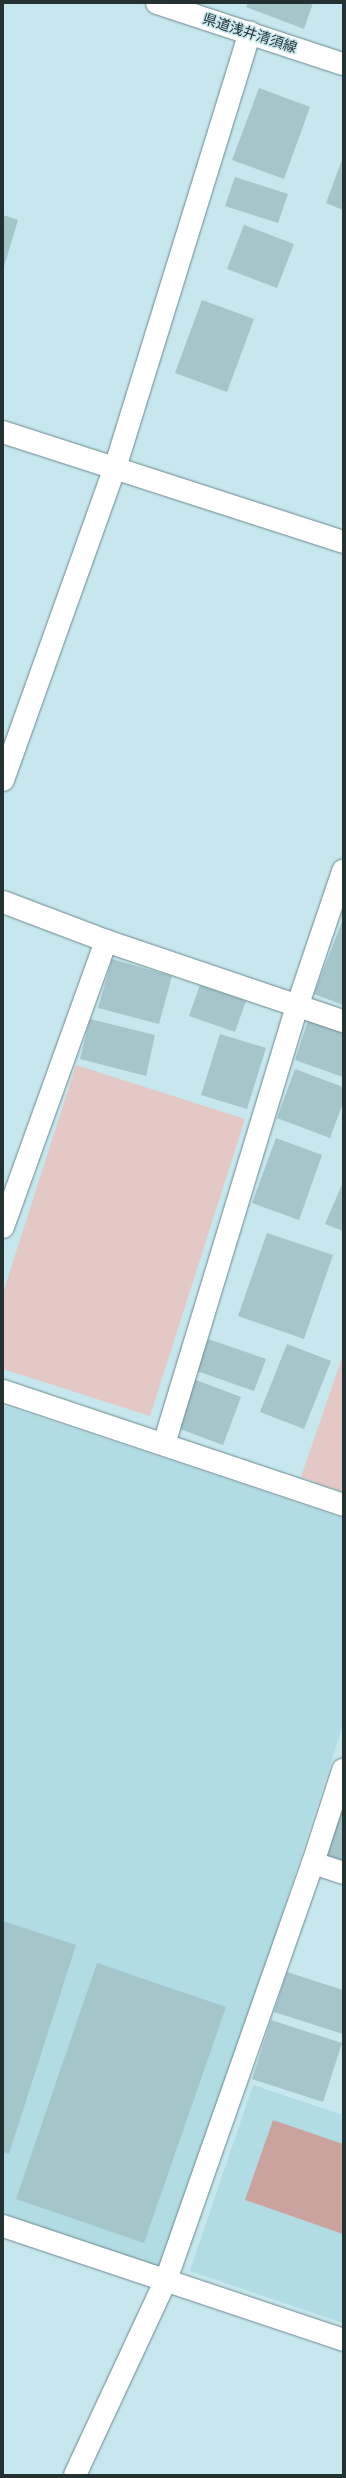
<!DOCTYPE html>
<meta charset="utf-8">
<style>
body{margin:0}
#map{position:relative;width:346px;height:2478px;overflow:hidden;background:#c6e7ed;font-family:Ubuntu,"Noto Sans JP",sans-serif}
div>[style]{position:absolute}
.built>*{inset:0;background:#b2dce3}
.green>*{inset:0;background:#e4c8c5}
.water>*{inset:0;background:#caa39f}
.building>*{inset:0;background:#a4c5ca}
.roads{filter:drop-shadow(0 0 1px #6a888d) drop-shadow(0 0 1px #6a888d)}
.minor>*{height:22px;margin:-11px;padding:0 11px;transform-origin:11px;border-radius:11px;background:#fff}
.secondary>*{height:22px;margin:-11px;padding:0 11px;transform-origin:11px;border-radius:11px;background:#fff}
span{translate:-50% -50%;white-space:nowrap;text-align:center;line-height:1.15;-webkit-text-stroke:3px #c6e7ed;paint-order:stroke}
.street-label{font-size:14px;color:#243133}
.frame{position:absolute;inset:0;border:4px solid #243133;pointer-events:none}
</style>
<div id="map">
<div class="built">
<i style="clip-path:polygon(3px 1405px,343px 1518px,343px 1725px,172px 2256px,156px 2267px,3px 2215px)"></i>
<i style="clip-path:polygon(253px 2085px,343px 2115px,343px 2323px,190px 2271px)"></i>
</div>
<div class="green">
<i style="clip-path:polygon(76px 1065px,245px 1119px,150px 1416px,3px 1369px,3px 1293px)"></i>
<i style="clip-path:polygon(343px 1355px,343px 1492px,301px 1477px)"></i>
</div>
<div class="water">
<i style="clip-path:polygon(273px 2120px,343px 2144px,343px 2234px,245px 2200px)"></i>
</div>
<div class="building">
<i style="clip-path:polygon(248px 3px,313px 3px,304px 29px,246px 7px)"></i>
<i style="clip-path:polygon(259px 88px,310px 107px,284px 179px,232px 160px)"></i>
<i style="clip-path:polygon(343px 157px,343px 210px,326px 203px)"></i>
<i style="clip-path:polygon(235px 177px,288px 194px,278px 223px,225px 206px)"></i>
<i style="clip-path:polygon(3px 215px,18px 220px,3px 270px)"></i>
<i style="clip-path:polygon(244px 225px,294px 244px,277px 288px,227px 269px)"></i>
<i style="clip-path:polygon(202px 300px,254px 319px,227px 392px,175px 373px)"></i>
<i style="clip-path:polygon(343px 919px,343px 1005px,314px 994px)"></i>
<i style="clip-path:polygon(112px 959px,172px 976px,159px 1024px,98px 1008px)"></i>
<i style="clip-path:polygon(200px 985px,246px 1001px,235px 1032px,189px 1016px)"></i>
<i style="clip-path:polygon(90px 1019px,155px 1035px,146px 1076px,80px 1059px)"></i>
<i style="clip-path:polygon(308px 1020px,343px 1032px,343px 1077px,295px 1060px)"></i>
<i style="clip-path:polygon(220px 1034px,266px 1048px,247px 1109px,201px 1095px)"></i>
<i style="clip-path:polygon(295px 1069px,343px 1087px,343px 1103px,330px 1138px,277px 1118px)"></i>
<i style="clip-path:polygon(276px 1138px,322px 1155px,299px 1220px,252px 1203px)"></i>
<i style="clip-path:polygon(343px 1182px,343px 1231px,325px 1224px)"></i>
<i style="clip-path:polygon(267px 1233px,333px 1255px,304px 1339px,238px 1316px)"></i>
<i style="clip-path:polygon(208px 1339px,266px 1359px,254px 1391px,197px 1371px)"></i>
<i style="clip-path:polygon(287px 1344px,331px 1361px,304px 1429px,260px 1412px)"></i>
<i style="clip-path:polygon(193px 1379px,241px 1397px,223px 1445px,175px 1427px)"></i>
<i style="clip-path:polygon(343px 1799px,343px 1865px,323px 1859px)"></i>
<i style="clip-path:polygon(3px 1921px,76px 1945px,9px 2154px,3px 2152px)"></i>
<i style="clip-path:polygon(97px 1963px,226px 2007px,144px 2243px,16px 2199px)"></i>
<i style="clip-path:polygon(287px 1972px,343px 1990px,343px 2034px,274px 2012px)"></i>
<i style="clip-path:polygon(271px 2020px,342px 2043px,323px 2102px,252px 2079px)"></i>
</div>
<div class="roads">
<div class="minor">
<i style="left:3px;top:432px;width:357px;rotate:17.9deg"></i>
<i style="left:3px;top:780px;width:331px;rotate:-70.3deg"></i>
<i style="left:115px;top:468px;width:456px;rotate:-72.8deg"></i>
<i style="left:3px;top:902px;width:110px;rotate:20.7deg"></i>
<i style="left:106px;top:941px;width:250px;rotate:18.7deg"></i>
<i style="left:3px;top:1227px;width:304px;rotate:-70.2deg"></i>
<i style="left:3px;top:1391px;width:359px;rotate:18.5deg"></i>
<i style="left:164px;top:1444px;width:457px;rotate:-73.1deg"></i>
<i style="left:297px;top:1007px;width:144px;rotate:-71.3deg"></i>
<i style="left:313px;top:1863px;width:32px;rotate:18deg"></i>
<i style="left:3px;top:2226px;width:359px;rotate:18.5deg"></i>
<i style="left:75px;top:2475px;width:215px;rotate:-65deg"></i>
<i style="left:166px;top:2280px;width:442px;rotate:-70.6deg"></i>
<i style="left:313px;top:1863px;width:98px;rotate:-72.1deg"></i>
</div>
<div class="secondary">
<i style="left:157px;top:3px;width:196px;rotate:18.2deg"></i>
</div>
</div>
<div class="street-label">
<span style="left:250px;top:33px;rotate:18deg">県道浅井清須線</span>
</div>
<div class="frame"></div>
</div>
